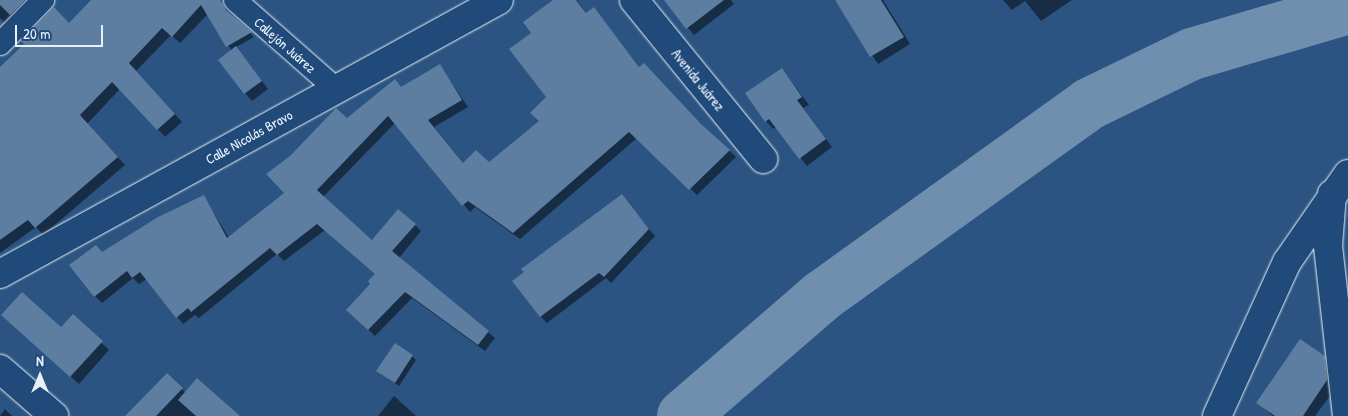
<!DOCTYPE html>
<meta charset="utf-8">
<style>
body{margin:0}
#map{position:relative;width:1348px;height:416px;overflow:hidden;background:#2b5482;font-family:"Patrick Hand",sans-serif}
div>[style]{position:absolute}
.shadow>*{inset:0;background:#0007}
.river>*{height:52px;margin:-26px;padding:0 26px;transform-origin:26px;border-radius:26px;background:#708ead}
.building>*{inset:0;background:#5d7da1}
.roads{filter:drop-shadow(0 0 1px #e8f1f8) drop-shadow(0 0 1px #e8f1f8)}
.pedestrian>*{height:22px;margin:-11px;padding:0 11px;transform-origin:11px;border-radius:11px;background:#1f4a7a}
.minor>*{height:28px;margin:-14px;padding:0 14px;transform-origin:14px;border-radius:14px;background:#1f4a7a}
span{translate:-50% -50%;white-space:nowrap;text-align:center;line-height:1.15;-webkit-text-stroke:4px #1f4a7a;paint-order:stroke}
.street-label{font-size:14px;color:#e8f1f8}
.north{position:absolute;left:15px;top:351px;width:50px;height:50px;-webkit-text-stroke:4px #1f4a7a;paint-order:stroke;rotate:0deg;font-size:14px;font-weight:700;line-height:20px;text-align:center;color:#e8f1f8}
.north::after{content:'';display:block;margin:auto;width:18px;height:22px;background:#e8f1f8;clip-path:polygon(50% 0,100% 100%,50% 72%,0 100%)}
.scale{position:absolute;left:15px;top:25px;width:88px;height:22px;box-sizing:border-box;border:2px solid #e8f1f8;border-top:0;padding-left:6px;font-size:15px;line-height:18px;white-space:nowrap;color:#e8f1f8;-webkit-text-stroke:4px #1f4a7a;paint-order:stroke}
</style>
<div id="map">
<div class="shadow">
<i style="clip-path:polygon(0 0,42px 0,12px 30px,0 18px)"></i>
<i style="clip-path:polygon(93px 0,218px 0,254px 37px,236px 47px,268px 89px,252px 101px,245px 93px,232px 51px,208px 14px,180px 43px,171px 35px,136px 71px,182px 122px,165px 137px,120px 89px,87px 124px,125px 165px,43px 235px,36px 227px,0 253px,0 100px)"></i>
<i style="clip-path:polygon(555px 0,577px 0,587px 14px,594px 8px,640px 68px,736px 157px,697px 195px,637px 138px,520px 239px,475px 207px,470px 212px,395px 123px,323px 197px,373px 241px,415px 225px,421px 231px,399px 258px,495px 338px,485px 351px,412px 298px,375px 336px,348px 310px,372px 284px,376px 274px,325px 230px,284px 261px,277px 254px,199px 318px,195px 315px,183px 324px,147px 279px,139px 284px,133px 278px,102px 303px,95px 296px,103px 253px,204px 197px,229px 238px,285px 193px,347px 120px,440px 66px,468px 107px,434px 127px,464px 164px,489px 164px,540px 121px,547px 97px,533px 33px)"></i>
<i style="clip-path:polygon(665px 0,731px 0,734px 4px,694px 35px)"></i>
<i style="clip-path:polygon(835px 0,883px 0,910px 44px,878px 64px)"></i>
<i style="clip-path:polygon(1003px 0,1072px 0,1041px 21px,1025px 1px,1012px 10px)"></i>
<i style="clip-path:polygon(782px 69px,809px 105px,803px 108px,832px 147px,807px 166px,776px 127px,773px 129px,766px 121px)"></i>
<i style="clip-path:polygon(622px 196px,655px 236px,611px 283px,606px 278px,547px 323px,541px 317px)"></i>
<i style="clip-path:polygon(73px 316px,109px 350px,79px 384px,11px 323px,61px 329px)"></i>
<i style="clip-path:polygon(412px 356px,416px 360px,399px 386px,382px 374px)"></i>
<i style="clip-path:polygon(1324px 357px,1332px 365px,1335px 389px,1315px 416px,1273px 416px,1258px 403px)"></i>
<i style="clip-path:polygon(167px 375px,186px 393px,239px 416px,127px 416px)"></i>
<i style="clip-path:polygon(394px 396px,416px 416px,378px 416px)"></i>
<i style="clip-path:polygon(5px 409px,12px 416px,0 416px)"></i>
</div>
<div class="river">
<i style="left:683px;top:416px;width:184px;rotate:-40.8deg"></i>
<i style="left:822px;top:296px;width:329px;rotate:-35.7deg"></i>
<i style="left:1089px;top:104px;width:114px;rotate:-25.9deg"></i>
<i style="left:1192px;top:54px;width:163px;rotate:-16.4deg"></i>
</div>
<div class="building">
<i style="clip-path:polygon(0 0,25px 0,10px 15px,0 5px)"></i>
<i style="clip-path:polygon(91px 0,220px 0,226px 10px,252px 32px,226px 47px,201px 5px,172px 37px,162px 28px,129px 63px,175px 114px,157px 130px,112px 82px,80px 115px,118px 157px,35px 228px,28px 220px,0 240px,0 67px,24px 44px,21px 41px,54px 7px,69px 23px)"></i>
<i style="clip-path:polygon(553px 0,576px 0,586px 13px,594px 7px,639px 67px,644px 63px,701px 124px,730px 150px,689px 190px,629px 132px,513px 233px,468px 201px,462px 206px,388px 116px,317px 190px,372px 240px,398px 209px,416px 224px,392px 251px,489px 331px,478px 345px,405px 292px,368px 330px,346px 310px,370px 284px,368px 281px,375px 274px,317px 224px,277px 255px,270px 248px,191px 312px,188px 308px,176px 318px,140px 272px,132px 278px,127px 271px,94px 297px,69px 265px,96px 245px,102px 252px,158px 217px,204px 195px,227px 238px,284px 193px,266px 174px,290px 156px,336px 108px,347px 118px,395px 79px,401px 87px,440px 64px,462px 100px,428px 120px,463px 163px,476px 150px,489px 162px,539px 121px,530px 113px,546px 97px,509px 49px,531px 33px,523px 22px)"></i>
<i style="clip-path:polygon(664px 0,724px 0,686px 29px)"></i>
<i style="clip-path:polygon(835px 0,881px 0,904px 37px,870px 57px)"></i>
<i style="clip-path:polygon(236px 46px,262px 81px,244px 94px,218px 60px)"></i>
<i style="clip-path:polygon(782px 68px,802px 97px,797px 100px,826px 139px,799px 159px,769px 119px,765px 122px,745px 93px)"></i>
<i style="clip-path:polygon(622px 194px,649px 229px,604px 277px,599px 273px,540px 317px,512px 281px,524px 272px,521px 269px)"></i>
<i style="clip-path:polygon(22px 292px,61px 327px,73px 314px,103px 341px,70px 377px,1px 315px)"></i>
<i style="clip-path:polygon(1300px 339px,1325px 356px,1327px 380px,1303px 416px,1275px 416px,1256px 403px)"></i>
<i style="clip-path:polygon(395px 343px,413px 355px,395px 383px,376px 371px)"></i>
<i style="clip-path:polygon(167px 373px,183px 388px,156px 416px,125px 416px)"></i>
<i style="clip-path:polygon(197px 378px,240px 416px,196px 416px,178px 400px)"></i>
</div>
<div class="roads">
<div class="pedestrian">
<i style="left:235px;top:0;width:135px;rotate:41.4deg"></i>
<i style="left:0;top:44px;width:62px;rotate:-45.7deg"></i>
</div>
<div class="minor">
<i style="left:634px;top:0;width:205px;rotate:50.9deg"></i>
<i style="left:1332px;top:194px;width:52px;rotate:94.4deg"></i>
<i style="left:1328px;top:246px;width:171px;rotate:83.6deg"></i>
<i style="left:0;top:274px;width:569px;rotate:-28.77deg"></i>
<i style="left:0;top:369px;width:72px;rotate:41deg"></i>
<i style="left:1217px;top:416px;width:169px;rotate:-65.6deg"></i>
<i style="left:1287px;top:262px;width:107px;rotate:-55.3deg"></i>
</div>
</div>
<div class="street-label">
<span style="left:285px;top:45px;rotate:41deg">Callejón Juárez</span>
<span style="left:698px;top:80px;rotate:51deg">Avenida Juárez</span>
<span style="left:249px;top:137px;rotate:-29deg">Calle Nicolás Bravo</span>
</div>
<div class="north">N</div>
<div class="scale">20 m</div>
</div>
